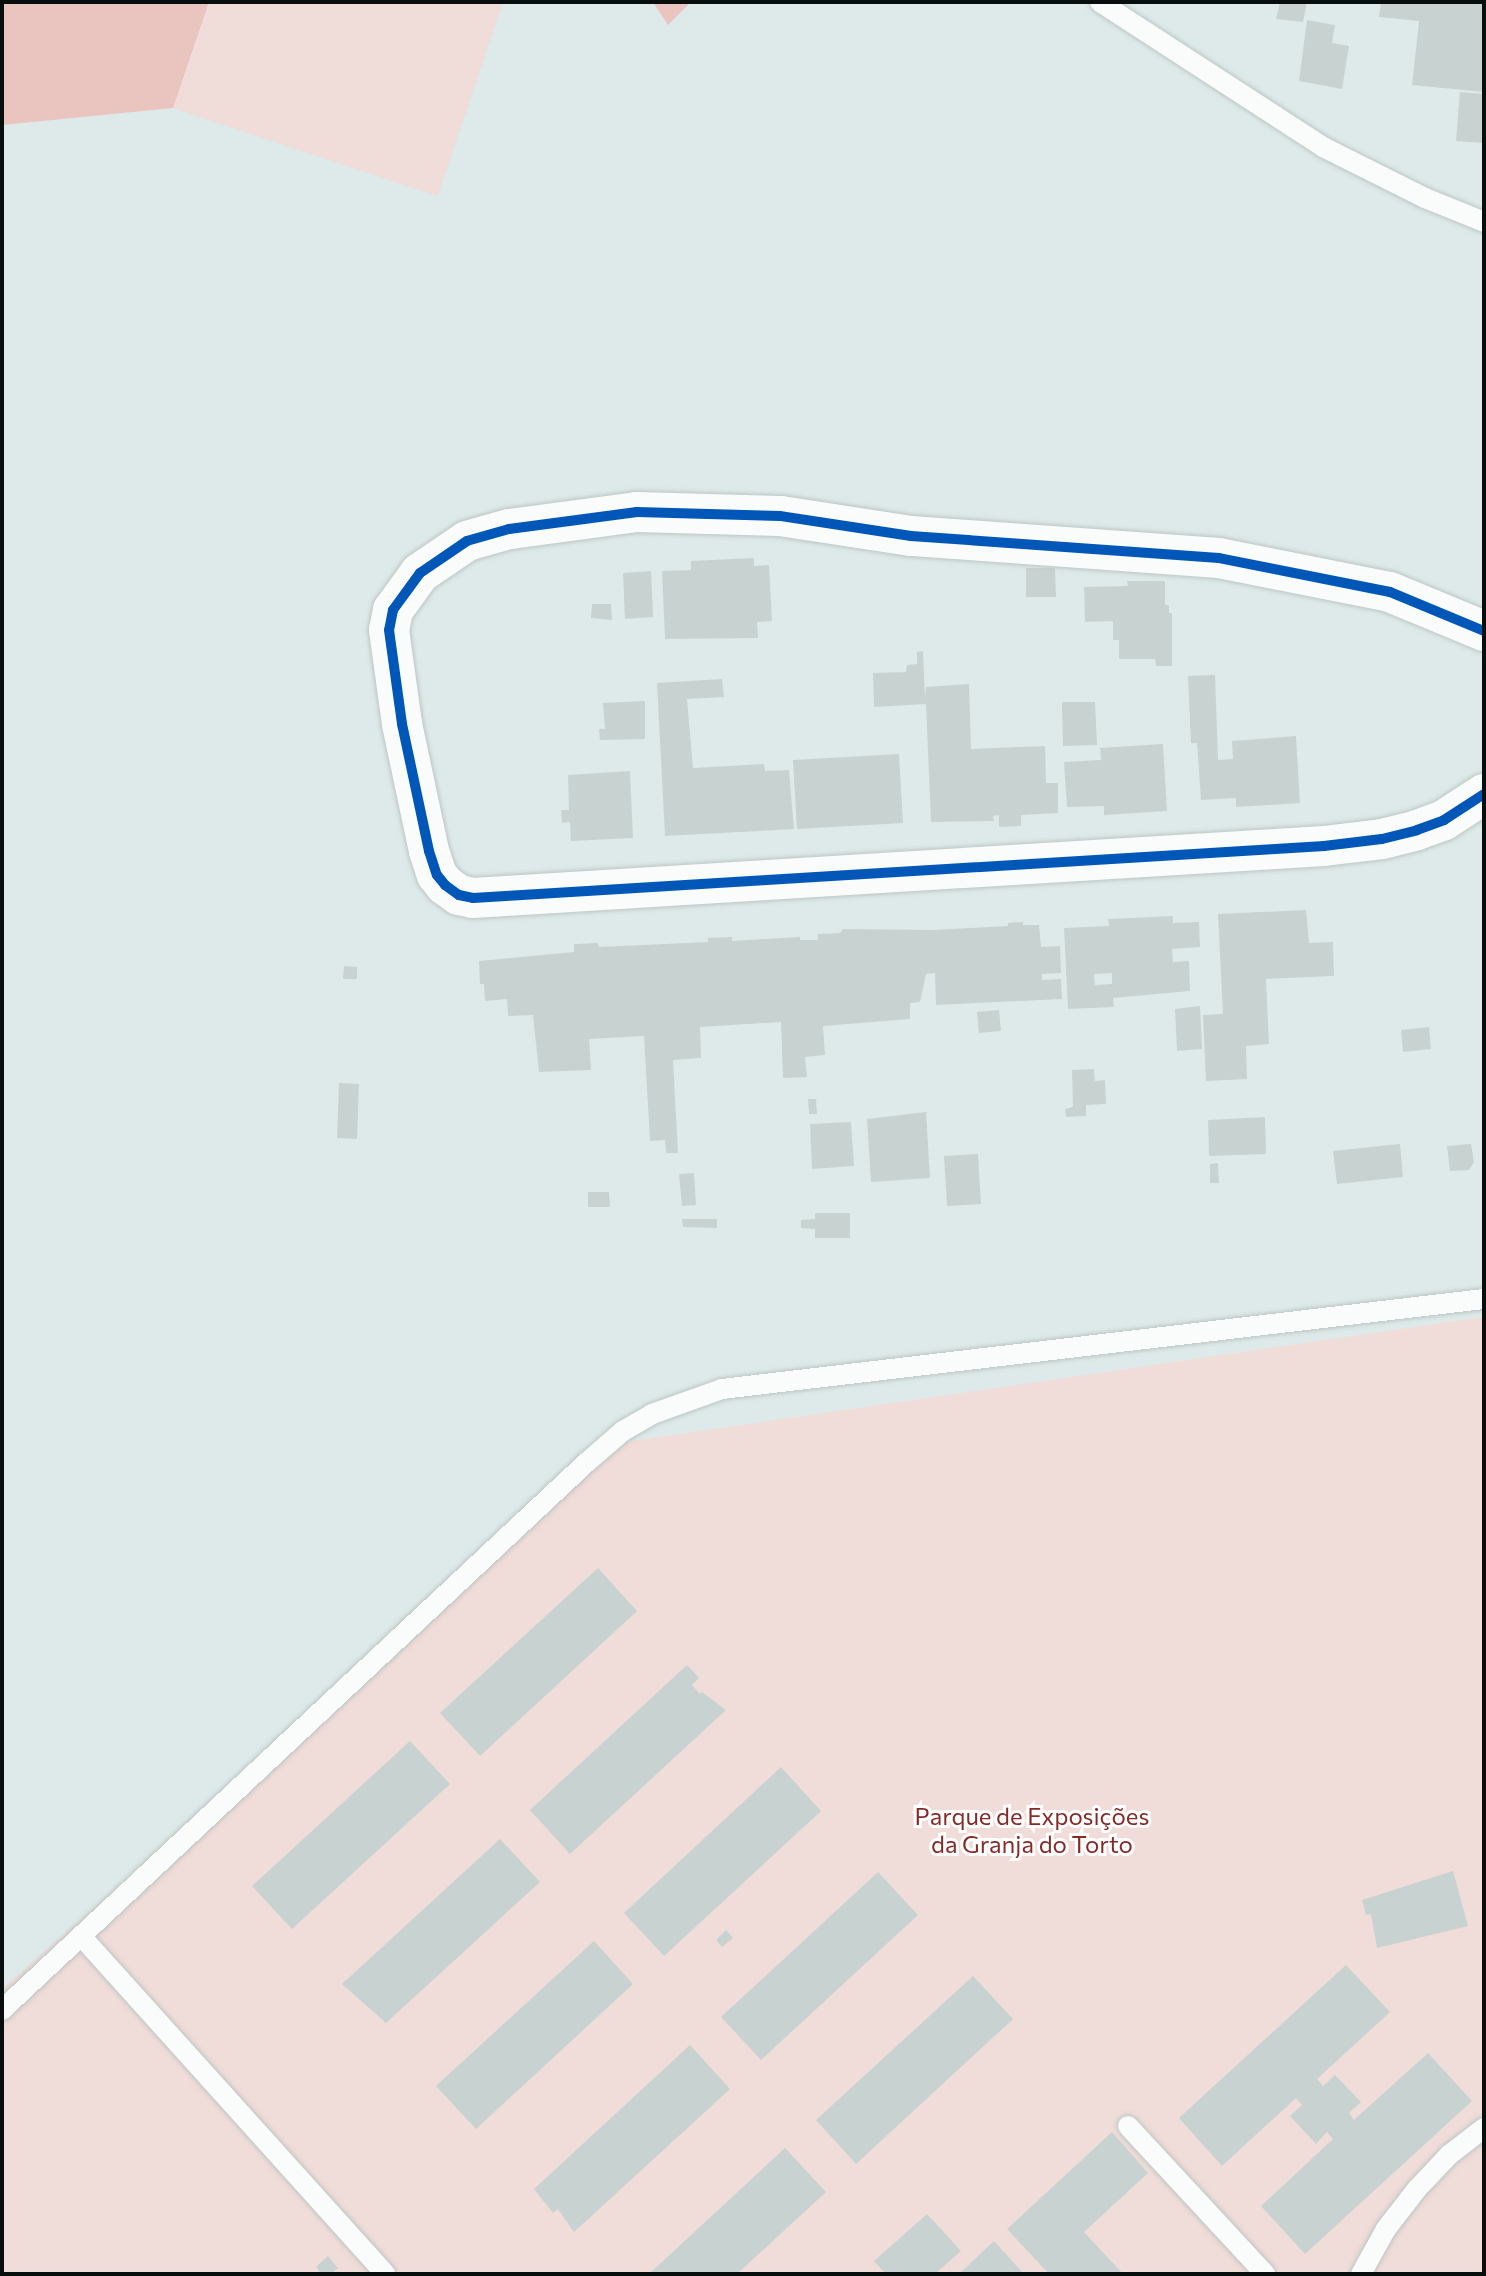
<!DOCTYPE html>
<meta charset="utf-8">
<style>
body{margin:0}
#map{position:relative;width:1486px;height:2276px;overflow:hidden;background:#deeae9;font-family:Commissioner,sans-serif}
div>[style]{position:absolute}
.green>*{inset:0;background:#f0dcd8}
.forest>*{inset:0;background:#eac4be}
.building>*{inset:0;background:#c8d3d1}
.roads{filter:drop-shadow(0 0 2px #bcc6c5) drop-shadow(0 0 2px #bcc6c5)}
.service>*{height:20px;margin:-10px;padding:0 10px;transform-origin:10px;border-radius:10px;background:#fafcfc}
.minor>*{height:40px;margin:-20px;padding:0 20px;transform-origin:20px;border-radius:20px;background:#fafcfc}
.cycleway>*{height:10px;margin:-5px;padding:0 5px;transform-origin:5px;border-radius:5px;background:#0057b8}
span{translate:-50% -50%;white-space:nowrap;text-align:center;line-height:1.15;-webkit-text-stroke:6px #fff;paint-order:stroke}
.park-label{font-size:24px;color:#852a27}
.frame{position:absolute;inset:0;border:4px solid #070e0d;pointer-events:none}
</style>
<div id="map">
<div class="green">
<i style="clip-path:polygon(209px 2px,503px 2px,438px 196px,173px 108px)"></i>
<i style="clip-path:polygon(1484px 1317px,1484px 2274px,2px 2274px,2px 1989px,624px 1442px)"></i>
</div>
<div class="forest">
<i style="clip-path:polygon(2px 2px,209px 2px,173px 108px,2px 125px)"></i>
<i style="clip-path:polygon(653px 2px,691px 2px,668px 25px)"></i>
</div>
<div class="building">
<i style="clip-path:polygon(1280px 2px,1307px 2px,1303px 22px,1276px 19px)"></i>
<i style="clip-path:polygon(1381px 2px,1484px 2px,1484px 92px,1412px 85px,1419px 21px,1379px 17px)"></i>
<i style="clip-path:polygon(1307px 20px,1335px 25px,1332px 43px,1349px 46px,1342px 89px,1299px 81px)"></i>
<i style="clip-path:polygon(1460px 92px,1484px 94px,1484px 143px,1456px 141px)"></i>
<i style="clip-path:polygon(754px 558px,754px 566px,769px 565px,772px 621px,757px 622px,758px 638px,665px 639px,662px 571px,691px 570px,691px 561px)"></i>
<i style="clip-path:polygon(1026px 568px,1055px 568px,1056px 597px,1026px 597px)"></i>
<i style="clip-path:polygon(651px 571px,653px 617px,625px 619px,623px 573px)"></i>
<i style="clip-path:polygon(1127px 581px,1165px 581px,1165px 605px,1169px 605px,1169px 613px,1172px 613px,1172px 666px,1156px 666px,1155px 659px,1119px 659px,1119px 640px,1113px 640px,1113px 621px,1085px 622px,1084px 587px,1128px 586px)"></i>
<i style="clip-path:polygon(592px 604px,611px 604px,612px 620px,591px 618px)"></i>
<i style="clip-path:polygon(923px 651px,925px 699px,926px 687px,969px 684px,971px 749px,1045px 746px,1046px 783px,1058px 783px,1058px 813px,1021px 815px,1021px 826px,999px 827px,999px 815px,993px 816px,994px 821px,931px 822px,926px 704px,874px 707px,873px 673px,906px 672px,907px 665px,917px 664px,917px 652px)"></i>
<i style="clip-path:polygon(1215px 675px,1218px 760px,1233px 759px,1232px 741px,1296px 736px,1300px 803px,1236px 807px,1236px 798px,1201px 800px,1197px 743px,1191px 743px,1188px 676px)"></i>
<i style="clip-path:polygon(722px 679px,724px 697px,687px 699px,693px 768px,764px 764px,765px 771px,789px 770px,794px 829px,665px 836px,657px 683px)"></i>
<i style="clip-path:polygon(645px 701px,645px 739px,600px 740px,599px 729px,605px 729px,603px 703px)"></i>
<i style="clip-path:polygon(1062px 702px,1095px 702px,1097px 745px,1063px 746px)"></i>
<i style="clip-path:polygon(1163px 744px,1167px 811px,1104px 815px,1104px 806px,1067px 807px,1064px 762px,1101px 760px,1100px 748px)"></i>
<i style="clip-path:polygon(899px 754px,903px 823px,797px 829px,793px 760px)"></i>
<i style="clip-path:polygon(630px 771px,633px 838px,571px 841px,570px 822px,562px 823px,561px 810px,569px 810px,568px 775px)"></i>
<i style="clip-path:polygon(1306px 910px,1309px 943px,1333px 942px,1334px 976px,1266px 979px,1269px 1044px,1246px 1046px,1247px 1079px,1206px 1081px,1203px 1015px,1223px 1014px,1218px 914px)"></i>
<i style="clip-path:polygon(evenodd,1173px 916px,1173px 923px,1199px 922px,1200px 947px,1172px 949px,1173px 962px,1189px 961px,1190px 991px,1113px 998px,1114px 1007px,1068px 1009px,1064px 928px,1109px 926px,1108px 919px,1173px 916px,1112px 973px,1112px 984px,1095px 985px,1094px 974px,1112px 973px)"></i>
<i style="clip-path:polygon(1023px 922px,1023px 925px,1039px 925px,1041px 947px,1060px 946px,1061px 973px,1042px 974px,1042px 980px,1061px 979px,1062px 999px,936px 1005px,935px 973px,926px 974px,920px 1002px,910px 1003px,910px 1019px,823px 1026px,825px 1055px,805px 1057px,807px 1077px,783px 1078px,781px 1022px,700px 1027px,701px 1058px,673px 1060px,678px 1153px,666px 1153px,665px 1140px,650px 1141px,644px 1036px,589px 1039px,591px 1070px,539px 1072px,533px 1015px,508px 1016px,507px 999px,485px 1001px,484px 984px,480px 984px,479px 961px,574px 952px,574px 944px,598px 943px,599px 947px,708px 942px,708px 938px,732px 937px,732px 941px,800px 937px,800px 940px,818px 940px,818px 934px,840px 933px,843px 929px,933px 930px,1008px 926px,1008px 923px)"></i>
<i style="clip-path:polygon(344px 966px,357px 967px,357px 979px,343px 979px)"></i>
<i style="clip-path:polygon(1200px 1006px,1202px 1049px,1177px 1051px,1175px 1009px)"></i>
<i style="clip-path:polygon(999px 1010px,1001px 1031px,979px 1033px,977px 1012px)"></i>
<i style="clip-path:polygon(1429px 1027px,1431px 1049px,1403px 1052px,1401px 1030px)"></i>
<i style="clip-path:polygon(1094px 1069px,1095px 1081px,1105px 1080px,1106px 1104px,1086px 1105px,1086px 1116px,1066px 1117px,1065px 1109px,1073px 1107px,1072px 1070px)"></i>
<i style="clip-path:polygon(339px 1083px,359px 1084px,357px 1139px,337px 1138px)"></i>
<i style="clip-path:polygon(808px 1099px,816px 1099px,817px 1114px,809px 1114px)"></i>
<i style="clip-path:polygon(926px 1112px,930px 1178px,871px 1182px,867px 1119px)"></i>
<i style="clip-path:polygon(1265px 1117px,1266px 1154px,1209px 1156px,1208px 1120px)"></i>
<i style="clip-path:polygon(851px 1122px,854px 1166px,812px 1169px,810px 1124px)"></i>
<i style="clip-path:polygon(1400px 1144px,1403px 1177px,1337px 1184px,1333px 1151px)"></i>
<i style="clip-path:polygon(1471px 1144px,1474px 1162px,1469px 1170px,1450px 1171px,1447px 1146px)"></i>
<i style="clip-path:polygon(978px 1154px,981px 1204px,947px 1206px,944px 1156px)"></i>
<i style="clip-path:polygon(1218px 1163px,1219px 1183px,1210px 1183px,1210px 1164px)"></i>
<i style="clip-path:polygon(694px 1173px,696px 1205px,682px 1206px,679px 1174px)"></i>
<i style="clip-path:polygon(588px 1192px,609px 1192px,610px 1207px,588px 1207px)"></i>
<i style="clip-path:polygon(815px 1213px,850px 1213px,850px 1238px,815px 1238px,815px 1229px,801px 1228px,801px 1220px,815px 1219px)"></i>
<i style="clip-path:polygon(682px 1219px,717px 1219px,717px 1228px,683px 1227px)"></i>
<i style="clip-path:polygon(598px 1568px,637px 1611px,480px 1756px,440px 1713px)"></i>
<i style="clip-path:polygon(687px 1665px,699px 1678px,692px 1685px,700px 1694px,702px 1692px,726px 1710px,570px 1854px,530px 1810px)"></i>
<i style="clip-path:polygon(410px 1741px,450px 1784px,292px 1929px,252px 1886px)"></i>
<i style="clip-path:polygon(781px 1767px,821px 1811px,664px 1956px,624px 1913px)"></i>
<i style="clip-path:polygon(500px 1839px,540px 1882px,386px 2023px,342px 1984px)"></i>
<i style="clip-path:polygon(1453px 1871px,1468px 1926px,1377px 1948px,1371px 1914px,1366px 1915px,1362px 1900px)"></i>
<i style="clip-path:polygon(878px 1872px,918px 1915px,761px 2060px,721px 2017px)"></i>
<i style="clip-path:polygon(726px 1930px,733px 1938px,722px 1947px,716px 1940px)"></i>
<i style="clip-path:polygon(594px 1941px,633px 1984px,476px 2129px,436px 2086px)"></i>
<i style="clip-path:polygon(1346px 1965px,1390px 2012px,1317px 2079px,1323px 2086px,1335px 2075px,1361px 2102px,1349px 2113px,1354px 2120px,1428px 2053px,1472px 2101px,1305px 2254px,1261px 2206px,1333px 2139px,1327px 2132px,1316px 2144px,1290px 2116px,1302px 2105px,1296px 2098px,1222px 2166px,1179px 2118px)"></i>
<i style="clip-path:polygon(973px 1976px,1013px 2019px,856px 2164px,816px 2120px)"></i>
<i style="clip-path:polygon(690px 2045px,730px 2089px,574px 2232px,558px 2209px,553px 2213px,534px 2189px)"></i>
<i style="clip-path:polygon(1112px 2132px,1148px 2173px,1084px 2232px,1123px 2274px,1049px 2274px,1007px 2229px)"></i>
<i style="clip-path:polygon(785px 2148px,826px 2192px,737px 2274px,649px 2274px)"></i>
<i style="clip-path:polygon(927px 2214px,961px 2251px,935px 2274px,886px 2274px,874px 2261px)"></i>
<i style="clip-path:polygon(994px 2241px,1024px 2274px,959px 2274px)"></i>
<i style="clip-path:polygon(328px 2256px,338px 2268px,331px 2274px,321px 2274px,316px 2267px)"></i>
</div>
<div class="roads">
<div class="service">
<i style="left:1100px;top:2px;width:266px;rotate:33deg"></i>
<i style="left:1323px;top:147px;width:114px;rotate:26.6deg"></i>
<i style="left:1425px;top:198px;width:64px;rotate:22.1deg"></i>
<i style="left:82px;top:1937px;width:453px;rotate:48deg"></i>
<i style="left:2px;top:2010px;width:800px;rotate:-43.13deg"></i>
<i style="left:586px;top:1463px;width:49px;rotate:-40.9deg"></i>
<i style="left:623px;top:1431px;width:34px;rotate:-30deg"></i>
<i style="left:652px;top:1414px;width:74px;rotate:-19.7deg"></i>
<i style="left:722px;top:1389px;width:767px;rotate:-6.74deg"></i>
<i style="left:1128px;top:2126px;width:202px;rotate:47.2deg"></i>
<i style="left:1361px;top:2274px;width:51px;rotate:-60.9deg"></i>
<i style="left:1386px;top:2229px;width:51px;rotate:-52.2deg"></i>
<i style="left:1417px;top:2189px;width:47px;rotate:-46.7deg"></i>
<i style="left:1449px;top:2155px;width:44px;rotate:-37.6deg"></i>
</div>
<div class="minor">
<i style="left:1484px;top:631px;width:102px;rotate:-157.5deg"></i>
<i style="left:1390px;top:592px;width:174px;rotate:-168.8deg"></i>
<i style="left:1219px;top:558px;width:309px;rotate:-175.9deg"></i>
<i style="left:911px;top:536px;width:133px;rotate:-171.3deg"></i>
<i style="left:780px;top:516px;width:143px;rotate:-178.4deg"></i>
<i style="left:637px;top:512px;width:129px;rotate:172.4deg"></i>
<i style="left:509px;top:529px;width:44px;rotate:164.1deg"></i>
<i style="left:467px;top:541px;width:57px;rotate:145.8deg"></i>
<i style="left:420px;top:573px;width:46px;rotate:126.1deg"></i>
<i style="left:393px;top:610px;width:20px;rotate:101deg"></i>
<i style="left:389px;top:630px;width:95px;rotate:82.1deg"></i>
<i style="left:402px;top:724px;width:130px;rotate:78deg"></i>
<i style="left:429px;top:851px;width:25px;rotate:72deg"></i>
<i style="left:437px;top:875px;width:13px;rotate:51deg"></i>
<i style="left:445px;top:885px;width:17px;rotate:36deg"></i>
<i style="left:459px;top:895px;width:14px;rotate:12deg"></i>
<i style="left:473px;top:898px;width:853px;rotate:-3.5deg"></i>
<i style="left:1324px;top:846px;width:58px;rotate:-6.9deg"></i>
<i style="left:1382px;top:839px;width:36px;rotate:-14deg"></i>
<i style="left:1417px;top:830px;width:29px;rotate:-20deg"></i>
<i style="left:1444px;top:820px;width:48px;rotate:-33deg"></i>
</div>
</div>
<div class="cycleway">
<i style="left:1484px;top:631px;width:102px;rotate:-157.5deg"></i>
<i style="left:1390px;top:592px;width:174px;rotate:-168.8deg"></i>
<i style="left:1219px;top:558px;width:309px;rotate:-175.9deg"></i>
<i style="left:911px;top:536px;width:133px;rotate:-171.3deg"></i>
<i style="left:780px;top:516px;width:143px;rotate:-178.4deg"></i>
<i style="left:637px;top:512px;width:129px;rotate:172.4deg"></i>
<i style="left:509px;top:529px;width:44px;rotate:164.1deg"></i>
<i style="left:467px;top:541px;width:57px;rotate:145.8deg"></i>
<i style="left:420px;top:573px;width:46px;rotate:126.1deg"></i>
<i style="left:393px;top:610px;width:20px;rotate:101deg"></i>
<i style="left:389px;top:630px;width:95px;rotate:82.1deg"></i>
<i style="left:402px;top:724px;width:130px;rotate:78deg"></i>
<i style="left:429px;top:851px;width:25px;rotate:72deg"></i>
<i style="left:437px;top:875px;width:13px;rotate:51deg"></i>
<i style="left:445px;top:885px;width:17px;rotate:36deg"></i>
<i style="left:459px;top:895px;width:14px;rotate:12deg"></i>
<i style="left:473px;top:898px;width:853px;rotate:-3.5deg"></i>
<i style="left:1324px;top:846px;width:58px;rotate:-6.9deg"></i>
<i style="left:1382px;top:839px;width:36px;rotate:-14deg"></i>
<i style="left:1417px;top:830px;width:29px;rotate:-20deg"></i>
<i style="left:1444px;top:820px;width:48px;rotate:-33deg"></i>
</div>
<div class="park-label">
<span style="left:1032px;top:1830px">Parque de Exposições<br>da Granja do Torto</span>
</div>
<div class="frame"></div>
</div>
